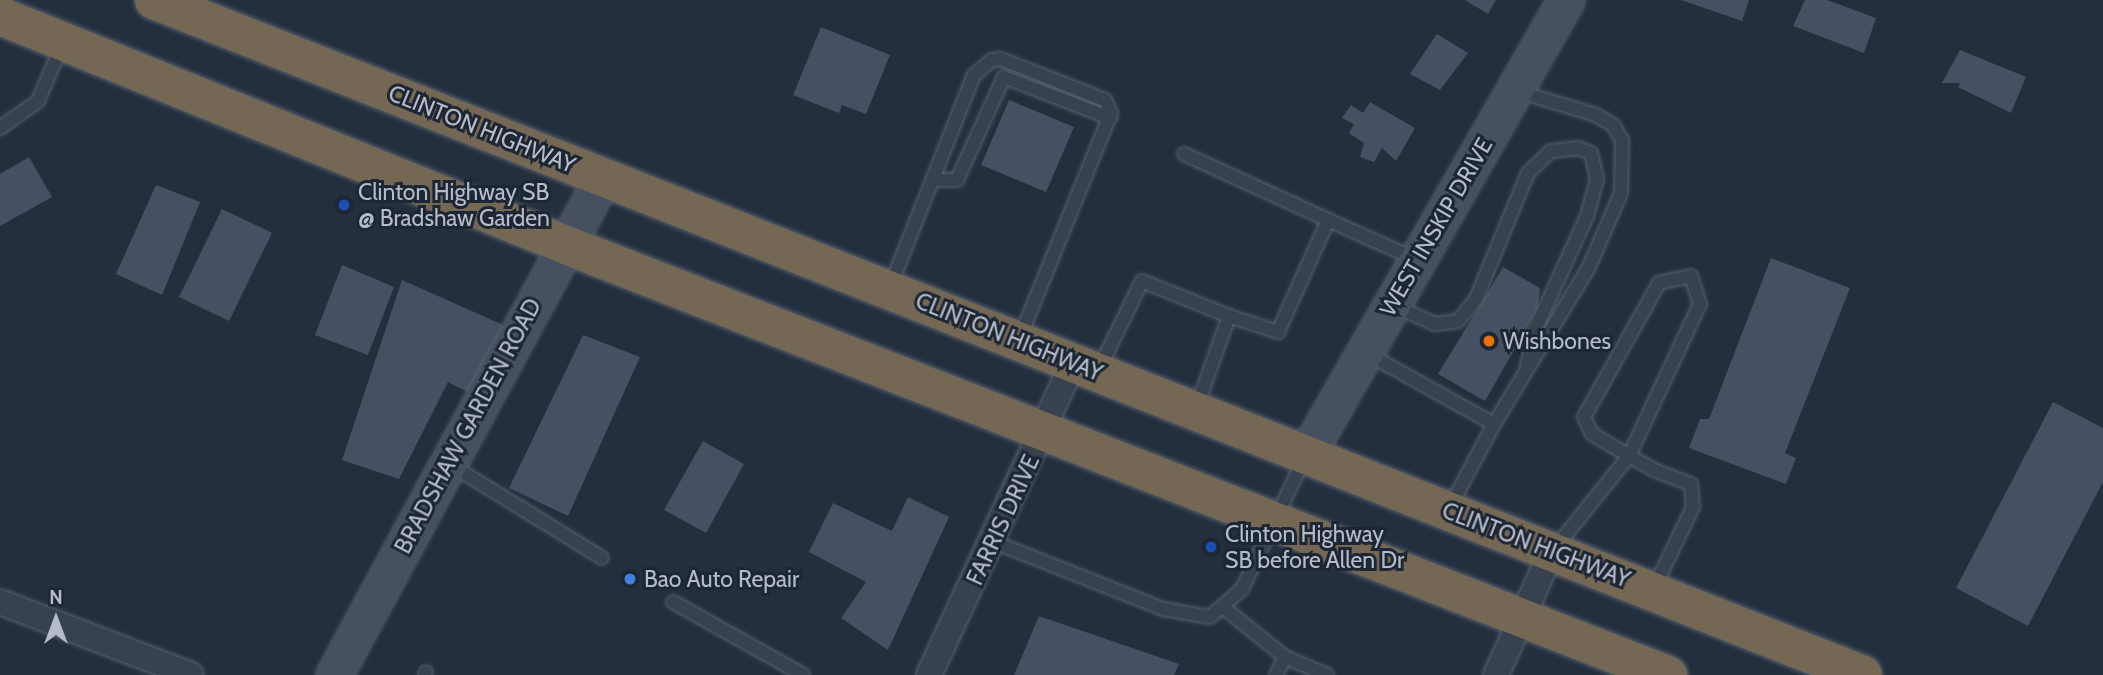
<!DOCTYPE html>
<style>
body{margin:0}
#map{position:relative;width:2103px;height:675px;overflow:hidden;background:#242f3e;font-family:Cabin,sans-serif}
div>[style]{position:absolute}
.building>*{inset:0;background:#455162}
.roads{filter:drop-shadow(0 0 2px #565f6c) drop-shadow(0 0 2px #565f6c)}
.lane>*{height:12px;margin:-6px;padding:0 6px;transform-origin:6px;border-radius:6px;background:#38414e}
.street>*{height:24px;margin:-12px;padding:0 12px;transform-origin:12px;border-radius:12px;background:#38414e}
.secondary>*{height:35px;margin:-17.5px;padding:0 17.5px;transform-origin:17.5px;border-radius:17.5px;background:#465061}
.highway>*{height:38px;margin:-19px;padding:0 19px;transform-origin:19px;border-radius:19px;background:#746855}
.dots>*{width:19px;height:19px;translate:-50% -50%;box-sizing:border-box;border:4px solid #1d2633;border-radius:50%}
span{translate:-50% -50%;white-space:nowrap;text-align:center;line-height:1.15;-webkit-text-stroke:6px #1d2633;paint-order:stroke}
.street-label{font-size:23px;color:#b4bcc9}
.poi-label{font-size:23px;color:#b4bcc9}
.left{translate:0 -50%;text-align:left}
.north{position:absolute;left:21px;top:584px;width:70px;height:70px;-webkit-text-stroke:5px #1d2633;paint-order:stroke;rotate:0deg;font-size:19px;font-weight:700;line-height:28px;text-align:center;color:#b4bcc9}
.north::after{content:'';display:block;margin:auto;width:24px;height:32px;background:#b4bcc9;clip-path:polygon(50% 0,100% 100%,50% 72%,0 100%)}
</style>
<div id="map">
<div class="building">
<i style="clip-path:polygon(1465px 0,1496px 0,1488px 14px)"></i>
<i style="clip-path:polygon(1681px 0,1749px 0,1742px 21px)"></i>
<i style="clip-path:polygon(1805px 0,1827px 0,1876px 18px,1864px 53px,1793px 26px)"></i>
<i style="clip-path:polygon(821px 27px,890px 55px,866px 114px,842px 105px,839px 113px,793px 95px)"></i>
<i style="clip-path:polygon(1437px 34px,1468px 53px,1440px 90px,1410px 74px)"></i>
<i style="clip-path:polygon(1960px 50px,2026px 77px,2011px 113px,1958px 87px,1960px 83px,1942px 83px)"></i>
<i style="clip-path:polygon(1009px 100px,1074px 127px,1046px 192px,981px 165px)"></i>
<i style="clip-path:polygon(1370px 102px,1415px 128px,1396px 161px,1382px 148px,1374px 162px,1360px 157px,1364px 143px,1349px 133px,1354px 124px,1342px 118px,1351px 105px,1363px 113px)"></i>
<i style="clip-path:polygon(29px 157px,52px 197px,0 226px,0 174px)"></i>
<i style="clip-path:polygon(156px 185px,200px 202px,162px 295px,116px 274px)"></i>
<i style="clip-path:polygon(222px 209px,272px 233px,229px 321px,179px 297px)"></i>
<i style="clip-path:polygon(1771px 258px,1850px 288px,1785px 453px,1796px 458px,1786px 484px,1689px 448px,1700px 419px,1709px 419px)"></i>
<i style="clip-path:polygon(342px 265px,394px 287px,368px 355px,315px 335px)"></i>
<i style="clip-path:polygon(1503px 267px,1540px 288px,1538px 308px,1485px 401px,1438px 374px)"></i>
<i style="clip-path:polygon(402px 280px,501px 324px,510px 332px,471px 394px,448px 382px,399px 479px,342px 460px)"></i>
<i style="clip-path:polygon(583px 335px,640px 357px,568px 516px,509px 488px)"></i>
<i style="clip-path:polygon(2053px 402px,2103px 428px,2103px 482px,2028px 626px,1956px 588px)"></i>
<i style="clip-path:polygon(703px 441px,744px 464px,706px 533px,664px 510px)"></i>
<i style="clip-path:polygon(908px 497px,949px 517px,888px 650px,841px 618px,866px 582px,809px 552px,833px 503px,892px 531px)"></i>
<i style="clip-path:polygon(1039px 616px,1179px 664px,1174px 675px,1014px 675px)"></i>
</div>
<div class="roads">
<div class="lane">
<i style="left:0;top:128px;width:47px;rotate:-35.4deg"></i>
<i style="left:38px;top:101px;width:61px;rotate:-66.8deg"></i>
<i style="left:1184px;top:154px;width:158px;rotate:24.6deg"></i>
<i style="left:933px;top:180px;width:24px"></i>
<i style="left:957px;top:180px;width:113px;rotate:-65.5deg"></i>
<i style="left:1004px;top:77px;width:114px;rotate:21.1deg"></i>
<i style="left:890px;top:287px;width:228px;rotate:-68.4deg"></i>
<i style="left:974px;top:75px;width:23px;rotate:-40deg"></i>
<i style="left:992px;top:60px;width:9px;rotate:-6deg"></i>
<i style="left:1001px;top:59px;width:112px;rotate:21.5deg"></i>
<i style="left:1105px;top:100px;width:14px;rotate:65deg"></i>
<i style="left:1111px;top:113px;width:242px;rotate:112.1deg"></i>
<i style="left:1394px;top:306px;width:45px;rotate:23.7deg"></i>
<i style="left:1435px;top:324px;width:23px;rotate:-7deg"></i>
<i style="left:1458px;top:321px;width:28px;rotate:-51deg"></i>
<i style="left:1476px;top:299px;width:136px;rotate:-67.6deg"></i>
<i style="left:1528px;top:173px;width:32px;rotate:-44deg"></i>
<i style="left:1551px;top:151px;width:27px;rotate:-6deg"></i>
<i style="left:1578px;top:148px;width:14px;rotate:21deg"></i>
<i style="left:1591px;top:153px;width:27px;rotate:77deg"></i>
<i style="left:1597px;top:179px;width:38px;rotate:105deg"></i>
<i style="left:1587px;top:216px;width:123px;rotate:114.5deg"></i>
<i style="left:1536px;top:328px;width:43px;rotate:103.4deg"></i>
<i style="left:1229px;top:316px;width:52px;rotate:18.1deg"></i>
<i style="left:1278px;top:332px;width:123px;rotate:-65.9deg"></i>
<i style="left:1328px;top:220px;width:95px;rotate:24.1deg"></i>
<i style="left:1368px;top:354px;width:144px;rotate:29.1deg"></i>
<i style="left:1099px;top:369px;width:98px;rotate:-64deg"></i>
<i style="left:1142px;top:281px;width:94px;rotate:21.9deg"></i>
<i style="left:1229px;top:316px;width:99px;rotate:109.5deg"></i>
<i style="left:451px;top:465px;width:177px;rotate:31.6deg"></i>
<i style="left:1450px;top:507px;width:94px;rotate:-62.1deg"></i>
<i style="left:1494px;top:424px;width:181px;rotate:-58.8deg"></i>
<i style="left:1588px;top:269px;width:83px;rotate:-66.5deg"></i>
<i style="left:1621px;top:193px;width:53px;rotate:-88.9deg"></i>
<i style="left:1622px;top:140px;width:17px;rotate:-121deg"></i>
<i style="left:1613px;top:125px;width:20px;rotate:-150deg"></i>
<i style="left:1596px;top:115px;width:83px;rotate:-163.1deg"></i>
<i style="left:994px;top:542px;width:182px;rotate:21.6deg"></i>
<i style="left:1163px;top:609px;width:48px;rotate:9.7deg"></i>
<i style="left:1210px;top:617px;width:43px;rotate:-41.2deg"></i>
<i style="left:1242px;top:589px;width:144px;rotate:-64.5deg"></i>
<i style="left:1555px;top:548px;width:118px;rotate:-51.2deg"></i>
<i style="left:1629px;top:456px;width:168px;rotate:-65deg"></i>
<i style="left:1700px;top:304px;width:29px;rotate:-108deg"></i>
<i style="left:1691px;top:276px;width:33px;rotate:168deg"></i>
<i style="left:1659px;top:283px;width:154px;rotate:119.2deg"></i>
<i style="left:1584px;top:417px;width:19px;rotate:65deg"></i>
<i style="left:1592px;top:434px;width:43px;rotate:30.7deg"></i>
<i style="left:1629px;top:456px;width:29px;rotate:29deg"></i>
<i style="left:1654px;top:470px;width:40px;rotate:21deg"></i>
<i style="left:1691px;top:484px;width:23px;rotate:85deg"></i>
<i style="left:1693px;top:507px;width:90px;rotate:115.7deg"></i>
<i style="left:673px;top:602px;width:149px;rotate:29.3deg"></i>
<i style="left:1224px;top:608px;width:78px;rotate:38.8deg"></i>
<i style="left:1285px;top:657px;width:46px;rotate:23.2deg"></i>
<i style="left:425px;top:675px;width:3px;rotate:-72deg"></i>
<i style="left:1276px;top:675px;width:20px;rotate:-63deg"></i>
</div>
<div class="street">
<i style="left:0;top:602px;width:204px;rotate:20.9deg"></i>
<i style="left:929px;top:675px;width:344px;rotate:-65.2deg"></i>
<i style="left:1496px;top:675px;width:136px;rotate:-65.7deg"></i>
</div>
<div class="secondary">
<i style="left:1306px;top:455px;width:524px;rotate:-60.26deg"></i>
<i style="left:334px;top:675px;width:566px;rotate:-61.62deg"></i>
</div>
<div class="highway">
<i style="left:154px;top:0;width:1837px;rotate:21.55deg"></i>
<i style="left:0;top:16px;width:611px;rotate:22.03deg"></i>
<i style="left:566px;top:245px;width:1183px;rotate:21.32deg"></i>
</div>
</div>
<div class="dots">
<i style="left:344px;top:205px;background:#1a4fb4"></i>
<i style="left:1489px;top:341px;background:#e8710a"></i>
<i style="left:1211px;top:547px;background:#1a4fb4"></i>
<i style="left:630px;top:579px;background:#3f7fe0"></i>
</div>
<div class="street-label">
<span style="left:482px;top:129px;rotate:22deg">CLINTON HIGHWAY</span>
<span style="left:1436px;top:227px;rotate:-60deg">WEST INSKIP DRIVE</span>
<span style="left:1009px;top:337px;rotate:22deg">CLINTON HIGHWAY</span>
<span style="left:468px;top:426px;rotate:-62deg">BRADSHAW GARDEN ROAD</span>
<span style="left:1003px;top:520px;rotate:-65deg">FARRIS DRIVE</span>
<span style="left:1536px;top:545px;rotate:21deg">CLINTON HIGHWAY</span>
</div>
<div class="poi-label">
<span class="left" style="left:358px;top:205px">Clinton Highway SB<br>@ Bradshaw Garden</span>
<span class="left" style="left:1503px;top:341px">Wishbones</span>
<span class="left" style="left:1225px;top:547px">Clinton Highway<br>SB before Allen Dr</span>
<span class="left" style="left:644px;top:579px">Bao Auto Repair</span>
</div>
<div class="north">N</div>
</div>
